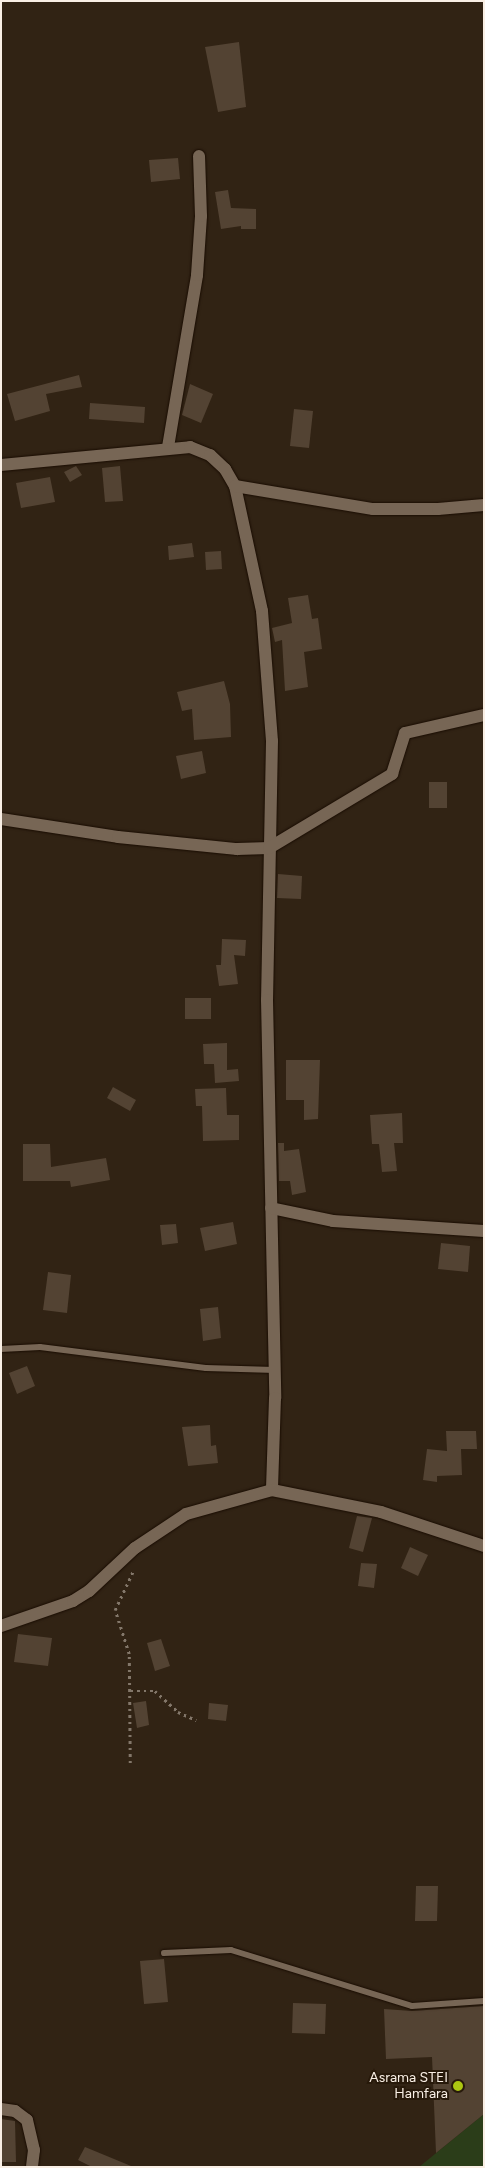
<!DOCTYPE html>
<style>
body{margin:0}
#map{position:relative;width:485px;height:2168px;overflow:hidden;background:#312314;font-family:Figtree,sans-serif}
div>[style]{position:absolute}
.green>*{inset:0;background:#2b3d19}
.building>*{inset:0;background:#534333}
.path>*{height:2.5px;margin-top:-1.25px;transform-origin:0;background:repeating-linear-gradient(90deg,#83776a 0 2.5px,transparent 0 6.5px)}
.roads{filter:drop-shadow(0 0 1px #190c01) drop-shadow(0 0 1px #190c01)}
.lane>*{height:6px;margin:-3px;padding:0 3px;transform-origin:3px;border-radius:3px;background:#765}
.street>*{height:12px;margin:-6px;padding:0 6px;transform-origin:6px;border-radius:6px;background:#765}
.dots>*{width:14px;height:14px;translate:-50% -50%;box-sizing:border-box;border:2px solid #27190a;border-radius:50%}
span{translate:-50% -50%;white-space:nowrap;text-align:center;line-height:1.15;-webkit-text-stroke:4px #27190a;paint-order:stroke}
.poi-label{font-size:14px;color:#f9efe5}
.right{translate:-100% -50%;text-align:right}
.frame{position:absolute;inset:0;border:2px solid #f9efe5;pointer-events:none}
</style>
<div id="map">
<div class="green">
<i style="clip-path:polygon(484px 2114px,484px 2167px,419px 2167px)"></i>
</div>
<div class="building">
<i style="clip-path:polygon(239px 42px,246px 107px,218px 112px,205px 47px)"></i>
<i style="clip-path:polygon(178px 158px,180px 179px,151px 182px,149px 160px)"></i>
<i style="clip-path:polygon(228px 190px,231px 208px,256px 209px,256px 229px,241px 229px,241px 226px,221px 229px,215px 192px)"></i>
<i style="clip-path:polygon(79px 375px,82px 387px,46px 394px,50px 411px,15px 421px,7px 394px)"></i>
<i style="clip-path:polygon(190px 384px,213px 394px,201px 423px,182px 415px)"></i>
<i style="clip-path:polygon(90px 403px,145px 407px,144px 423px,89px 419px)"></i>
<i style="clip-path:polygon(294px 409px,313px 411px,309px 448px,290px 446px)"></i>
<i style="clip-path:polygon(76px 466px,82px 475px,70px 482px,64px 472px)"></i>
<i style="clip-path:polygon(120px 466px,123px 501px,105px 502px,102px 468px)"></i>
<i style="clip-path:polygon(50px 477px,55px 502px,21px 508px,16px 483px)"></i>
<i style="clip-path:polygon(192px 543px,194px 557px,169px 560px,168px 546px)"></i>
<i style="clip-path:polygon(221px 551px,222px 569px,206px 570px,205px 552px)"></i>
<i style="clip-path:polygon(308px 595px,312px 619px,318px 618px,322px 649px,304px 652px,308px 687px,285px 691px,282px 640px,275px 642px,272px 628px,292px 623px,288px 598px)"></i>
<i style="clip-path:polygon(224px 681px,230px 704px,231px 737px,194px 740px,192px 709px,182px 711px,177px 692px)"></i>
<i style="clip-path:polygon(202px 751px,206px 773px,181px 779px,176px 756px)"></i>
<i style="clip-path:polygon(429px 782px,447px 782px,447px 808px,429px 808px)"></i>
<i style="clip-path:polygon(278px 874px,302px 876px,301px 899px,277px 898px)"></i>
<i style="clip-path:polygon(222px 939px,246px 940px,245px 956px,234px 955px,238px 984px,219px 986px,216px 965px,221px 965px)"></i>
<i style="clip-path:polygon(185px 998px,211px 998px,211px 1019px,185px 1019px)"></i>
<i style="clip-path:polygon(227px 1043px,227px 1070px,238px 1069px,239px 1081px,215px 1083px,214px 1064px,204px 1064px,203px 1044px)"></i>
<i style="clip-path:polygon(286px 1060px,320px 1060px,318px 1119px,304px 1120px,304px 1100px,286px 1100px)"></i>
<i style="clip-path:polygon(113px 1087px,136px 1100px,130px 1111px,107px 1098px)"></i>
<i style="clip-path:polygon(226px 1088px,227px 1115px,239px 1115px,239px 1140px,203px 1141px,202px 1106px,196px 1106px,195px 1089px)"></i>
<i style="clip-path:polygon(402px 1113px,403px 1143px,394px 1143px,397px 1171px,382px 1172px,379px 1144px,372px 1144px,370px 1115px)"></i>
<i style="clip-path:polygon(278px 1143px,284px 1143px,284px 1151px,299px 1149px,306px 1192px,292px 1195px,290px 1181px,279px 1181px)"></i>
<i style="clip-path:polygon(23px 1144px,50px 1144px,51px 1167px,106px 1158px,110px 1180px,71px 1187px,70px 1181px,23px 1181px)"></i>
<i style="clip-path:polygon(233px 1222px,237px 1244px,205px 1251px,200px 1228px)"></i>
<i style="clip-path:polygon(176px 1224px,178px 1243px,162px 1245px,160px 1225px)"></i>
<i style="clip-path:polygon(441px 1243px,470px 1246px,468px 1272px,438px 1269px)"></i>
<i style="clip-path:polygon(48px 1272px,71px 1275px,67px 1313px,43px 1310px)"></i>
<i style="clip-path:polygon(218px 1307px,221px 1338px,203px 1341px,200px 1309px)"></i>
<i style="clip-path:polygon(27px 1366px,35px 1386px,17px 1394px,9px 1373px)"></i>
<i style="clip-path:polygon(210px 1425px,211px 1446px,216px 1445px,218px 1463px,188px 1466px,182px 1427px)"></i>
<i style="clip-path:polygon(446px 1431px,476px 1431px,477px 1449px,461px 1449px,462px 1475px,437px 1476px,437px 1482px,423px 1480px,427px 1449px,447px 1451px)"></i>
<i style="clip-path:polygon(357px 1516px,372px 1518px,363px 1552px,349px 1548px)"></i>
<i style="clip-path:polygon(410px 1547px,428px 1555px,418px 1576px,401px 1568px)"></i>
<i style="clip-path:polygon(361px 1563px,377px 1564px,374px 1588px,358px 1586px)"></i>
<i style="clip-path:polygon(18px 1634px,52px 1638px,48px 1666px,14px 1662px)"></i>
<i style="clip-path:polygon(161px 1639px,170px 1666px,155px 1671px,147px 1643px)"></i>
<i style="clip-path:polygon(146px 1701px,149px 1725px,137px 1728px,133px 1703px)"></i>
<i style="clip-path:polygon(209px 1703px,228px 1705px,226px 1721px,208px 1719px)"></i>
<i style="clip-path:polygon(416px 1886px,438px 1886px,437px 1921px,415px 1921px)"></i>
<i style="clip-path:polygon(164px 1959px,168px 2002px,144px 2004px,140px 1961px)"></i>
<i style="clip-path:polygon(293px 2003px,326px 2004px,325px 2034px,292px 2033px)"></i>
<i style="clip-path:polygon(484px 2006px,484px 2114px,436px 2153px,432px 2057px,386px 2059px,384px 2009px,412px 2011px)"></i>
<i style="clip-path:polygon(1px 2119px,15px 2121px,16px 2162px,1px 2162px)"></i>
<i style="clip-path:polygon(85px 2147px,131px 2166px,131px 2167px,92px 2167px,78px 2160px)"></i>
</div>
<div class="path">
<i style="left:131px;top:1691px;width:24px"></i>
<i style="left:155px;top:1691px;width:31px;rotate:42deg"></i>
<i style="left:178px;top:1712px;width:20px;rotate:24deg"></i>
<i style="left:130px;top:1763px;width:109px;rotate:-90.5deg"></i>
<i style="left:129px;top:1654px;width:46px;rotate:-107.7deg"></i>
<i style="left:115px;top:1610px;width:45px;rotate:-65.1deg"></i>
</div>
<div class="roads">
<div class="lane">
<i style="left:1px;top:1349px;width:39px;rotate:-3deg"></i>
<i style="left:40px;top:1347px;width:167px;rotate:7.2deg"></i>
<i style="left:206px;top:1368px;width:69px;rotate:1.7deg"></i>
<i style="left:164px;top:1953px;width:67px;rotate:-2.6deg"></i>
<i style="left:231px;top:1950px;width:189px;rotate:17.2deg"></i>
<i style="left:412px;top:2006px;width:72px;rotate:-4deg"></i>
</div>
<div class="street">
<i style="left:168px;top:447px;width:174px;rotate:-80.4deg"></i>
<i style="left:197px;top:275px;width:59px;rotate:-86.1deg"></i>
<i style="left:201px;top:216px;width:60px;rotate:-91.9deg"></i>
<i style="left:1px;top:465px;width:190px;rotate:-5.4deg"></i>
<i style="left:190px;top:447px;width:22px;rotate:22deg"></i>
<i style="left:210px;top:455px;width:21px;rotate:43deg"></i>
<i style="left:225px;top:469px;width:20px;rotate:60deg"></i>
<i style="left:235px;top:486px;width:128px;rotate:77.8deg"></i>
<i style="left:262px;top:611px;width:130px;rotate:85.6deg"></i>
<i style="left:272px;top:741px;width:259px;rotate:91.1deg"></i>
<i style="left:267px;top:1000px;width:398px;rotate:88.8deg"></i>
<i style="left:275px;top:1398px;width:92px;rotate:91.9deg"></i>
<i style="left:272px;top:1490px;width:111px;rotate:11.4deg"></i>
<i style="left:381px;top:1512px;width:108px;rotate:18.3deg"></i>
<i style="left:235px;top:486px;width:140px;rotate:9.5deg"></i>
<i style="left:373px;top:509px;width:65px"></i>
<i style="left:438px;top:509px;width:46px;rotate:-5deg"></i>
<i style="left:1px;top:819px;width:118px;rotate:8.7deg"></i>
<i style="left:118px;top:837px;width:120px;rotate:5.8deg"></i>
<i style="left:237px;top:849px;width:32px;rotate:-2deg"></i>
<i style="left:269px;top:848px;width:144px;rotate:-31deg"></i>
<i style="left:392px;top:774px;width:43px;rotate:-72.4deg"></i>
<i style="left:405px;top:733px;width:81px;rotate:-12.8deg"></i>
<i style="left:271px;top:1208px;width:63px;rotate:11.8deg"></i>
<i style="left:333px;top:1221px;width:151px;rotate:3.8deg"></i>
<i style="left:1px;top:1626px;width:76px;rotate:-19.1deg"></i>
<i style="left:73px;top:1601px;width:19px;rotate:-32deg"></i>
<i style="left:89px;top:1591px;width:63px;rotate:-43.1deg"></i>
<i style="left:135px;top:1548px;width:61px;rotate:-33.7deg"></i>
<i style="left:186px;top:1514px;width:89px;rotate:-15.6deg"></i>
<i style="left:1px;top:2109px;width:14px;rotate:8deg"></i>
<i style="left:15px;top:2111px;width:15px;rotate:37deg"></i>
<i style="left:27px;top:2120px;width:31px;rotate:77deg"></i>
<i style="left:34px;top:2150px;width:16px;rotate:97deg"></i>
</div>
</div>
<div class="dots">
<i style="left:458px;top:2086px;background:#acc611"></i>
</div>
<div class="poi-label">
<span class="right" style="left:448px;top:2086px">Asrama STEI<br>Hamfara</span>
</div>
<div class="frame"></div>
</div>
